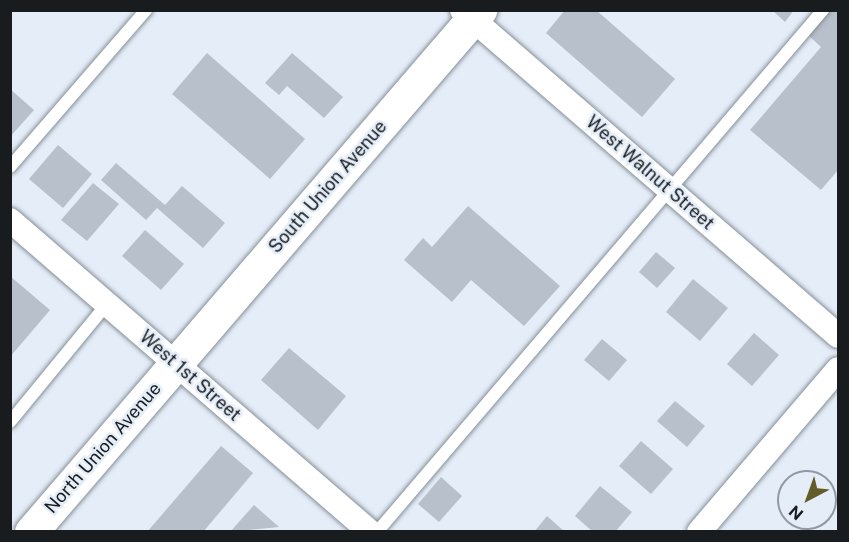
<!DOCTYPE html>
<style>
body{margin:0}
#map{position:relative;width:849px;height:542px;overflow:hidden;background:#e4edf8;font-family:"Public Sans",sans-serif}
div>[style]{position:absolute}
.building>*{inset:0;background:#b8c1cb}
.roads{filter:drop-shadow(0 0 2px #868f98) drop-shadow(0 0 2px #868f98)}
.service>*{height:12px;margin:-6px;padding:0 6px;transform-origin:6px;border-radius:6px;background:#fff}
.minor>*{height:24px;margin:-12px;padding:0 12px;transform-origin:12px;border-radius:12px;background:#fff}
.secondary>*{height:33px;margin:-16.5px;padding:0 16.5px;transform-origin:16.5px;border-radius:16.5px;background:#fff}
span{translate:-50% -50%;white-space:nowrap;text-align:center;line-height:1.15;-webkit-text-stroke:5px #e4edf8;paint-order:stroke}
.street-label{font-size:18px;color:#181c1f}
.frame{position:absolute;inset:0;border:12px solid #181c1f;pointer-events:none}
.north{position:absolute;left:777px;top:470px;width:60px;height:60px;box-sizing:border-box;background:#e4edf8;border:2px solid #9299a1;border-radius:50%;rotate:221deg;font-size:16px;font-weight:700;line-height:24px;text-align:center;color:#181c1f}
.north::after{content:'';display:block;margin:auto;width:21px;height:27px;background:#635c29;clip-path:polygon(50% 0,100% 100%,50% 72%,0 100%)}
</style>
<div id="map">
<div class="building">
<i style="clip-path:polygon(565px 10px,596px 10px,675px 79px,642px 117px,546px 33px)"></i>
<i style="clip-path:polygon(772px 10px,794px 10px,785px 22px)"></i>
<i style="clip-path:polygon(829px 10px,838px 10px,838px 170px,821px 190px,750px 130px,821px 47px,808px 35px)"></i>
<i style="clip-path:polygon(207px 53px,305px 139px,270px 179px,172px 94px)"></i>
<i style="clip-path:polygon(292px 53px,343px 97px,324px 118px,287px 86px,279px 95px,265px 83px)"></i>
<i style="clip-path:polygon(10px 89px,34px 110px,10px 137px)"></i>
<i style="clip-path:polygon(58px 145px,92px 174px,63px 208px,29px 179px)"></i>
<i style="clip-path:polygon(116px 163px,165px 205px,182px 186px,225px 223px,203px 248px,157px 208px,146px 220px,101px 180px)"></i>
<i style="clip-path:polygon(93px 183px,119px 204px,87px 241px,61px 220px)"></i>
<i style="clip-path:polygon(468px 206px,560px 286px,524px 326px,471px 280px,452px 302px,404px 260px,423px 238px,432px 247px)"></i>
<i style="clip-path:polygon(145px 230px,184px 264px,161px 290px,122px 256px)"></i>
<i style="clip-path:polygon(656px 252px,675px 268px,657px 288px,639px 272px)"></i>
<i style="clip-path:polygon(10px 276px,50px 310px,10px 357px)"></i>
<i style="clip-path:polygon(693px 279px,728px 308px,700px 341px,666px 312px)"></i>
<i style="clip-path:polygon(754px 333px,779px 355px,752px 386px,727px 364px)"></i>
<i style="clip-path:polygon(602px 339px,627px 360px,609px 381px,584px 360px)"></i>
<i style="clip-path:polygon(289px 348px,346px 396px,318px 430px,261px 380px)"></i>
<i style="clip-path:polygon(675px 401px,705px 426px,687px 447px,657px 421px)"></i>
<i style="clip-path:polygon(641px 441px,673px 469px,651px 494px,619px 466px)"></i>
<i style="clip-path:polygon(221px 446px,253px 473px,203px 532px,147px 532px)"></i>
<i style="clip-path:polygon(441px 477px,462px 496px,439px 522px,418px 504px)"></i>
<i style="clip-path:polygon(600px 486px,632px 512px,615px 532px,593px 532px,575px 516px)"></i>
<i style="clip-path:polygon(254px 505px,279px 527px,230px 532px)"></i>
<i style="clip-path:polygon(547px 516px,565px 532px,534px 532px)"></i>
</div>
<div class="roads">
<div class="service">
<i style="left:10px;top:167px;width:208px;rotate:-49.1deg"></i>
<i style="left:10px;top:422px;width:153px;rotate:-50.6deg"></i>
<i style="left:377px;top:532px;width:687px;rotate:-49.49deg"></i>
</div>
<div class="minor">
<i style="left:462px;top:10px;width:498px;rotate:40.9deg"></i>
<i style="left:10px;top:220px;width:476px;rotate:40.9deg"></i>
<i style="left:699px;top:532px;width:214px;rotate:-49.5deg"></i>
</div>
<div class="secondary">
<i style="left:31px;top:532px;width:689px;rotate:-49.3deg"></i>
</div>
</div>
<div class="street-label">
<span style="left:650px;top:173px;rotate:41deg">West Walnut Street</span>
<span style="left:328px;top:187px;rotate:-49deg">South Union Avenue</span>
<span style="left:190px;top:376px;rotate:41deg">West 1st Street</span>
<span style="left:103px;top:448px;rotate:-49deg">North Union Avenue</span>
</div>
<div class="frame"></div>
<div class="north">N</div>
</div>
